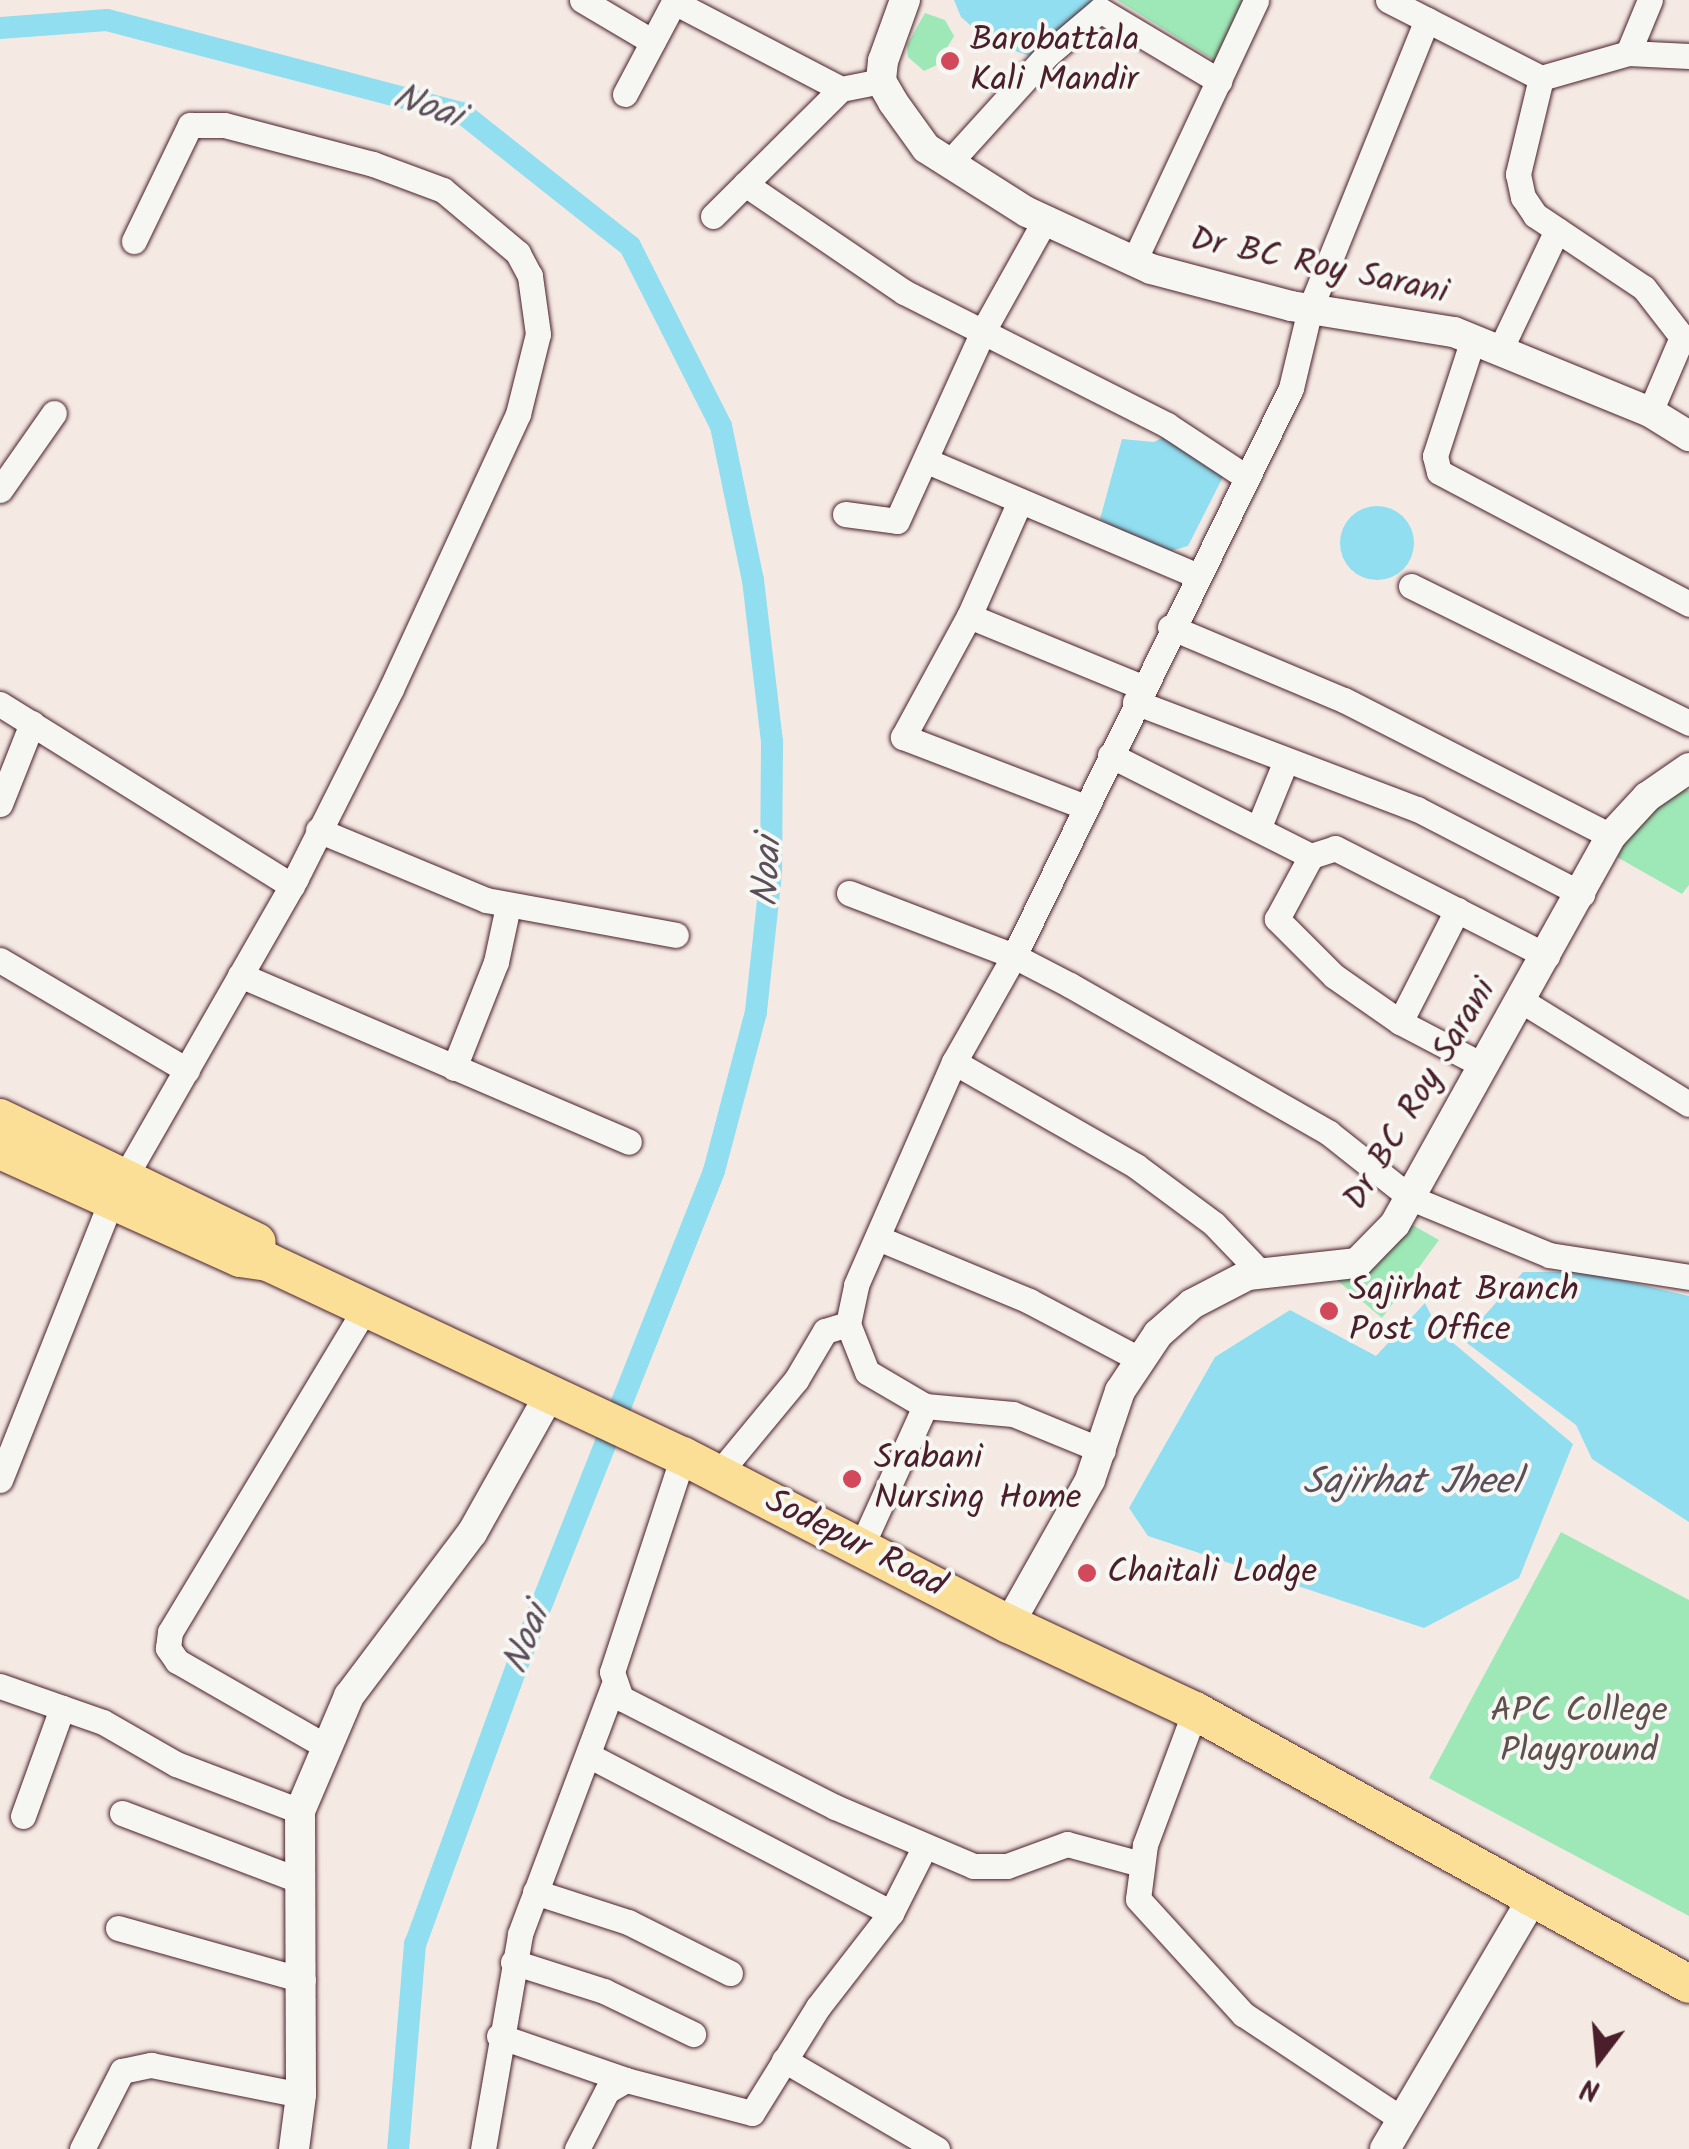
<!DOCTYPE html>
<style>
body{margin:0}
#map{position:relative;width:1689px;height:2149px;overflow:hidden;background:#f5eae3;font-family:Kalam,sans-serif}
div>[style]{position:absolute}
.green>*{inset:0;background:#9ee8b7}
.water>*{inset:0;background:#90deef}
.round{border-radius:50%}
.canal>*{height:22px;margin:-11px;padding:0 11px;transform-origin:11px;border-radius:11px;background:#90deef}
.roads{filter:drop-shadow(0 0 2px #4a1f2b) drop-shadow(0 0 2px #4a1f2b)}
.minor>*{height:25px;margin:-12.5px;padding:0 12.5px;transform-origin:12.5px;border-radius:12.5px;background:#f6f6f2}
.tertiary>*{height:30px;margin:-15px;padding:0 15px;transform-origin:15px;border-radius:15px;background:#f6f6f2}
.primary>*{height:38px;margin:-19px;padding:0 19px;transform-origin:19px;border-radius:19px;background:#fbdf96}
.dots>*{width:28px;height:28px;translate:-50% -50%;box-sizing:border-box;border:5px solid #f6f6f2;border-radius:50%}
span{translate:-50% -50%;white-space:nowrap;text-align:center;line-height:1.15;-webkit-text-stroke:8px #f6f6f2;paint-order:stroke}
.poi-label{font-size:35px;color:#4a1f2b}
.left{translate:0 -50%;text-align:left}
.street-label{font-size:35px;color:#4a1f2b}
.park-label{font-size:35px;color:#5f514e}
.water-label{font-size:38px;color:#5c4f5c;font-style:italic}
.north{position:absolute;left:1549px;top:2009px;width:100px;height:100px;-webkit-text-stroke:8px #f6f6f2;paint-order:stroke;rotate:196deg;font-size:28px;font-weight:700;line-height:40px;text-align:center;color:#4a1f2b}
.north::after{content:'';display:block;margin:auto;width:35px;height:45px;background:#4a1f2b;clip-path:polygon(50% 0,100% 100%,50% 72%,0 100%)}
</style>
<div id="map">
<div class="green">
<i style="clip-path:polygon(1117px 0,1256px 0,1225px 67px)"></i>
<i style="clip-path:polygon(925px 13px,945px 20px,954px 36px,937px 65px,924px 71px,908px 57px,907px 45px)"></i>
<i style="clip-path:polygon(1679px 786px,1689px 791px,1689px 885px,1682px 894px,1617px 857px,1626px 838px)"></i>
<i style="clip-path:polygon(1402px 1219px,1439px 1240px,1382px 1318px,1338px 1281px)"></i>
<i style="clip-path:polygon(1561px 1532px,1689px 1600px,1689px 1916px,1429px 1778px)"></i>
</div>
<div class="water">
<i style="clip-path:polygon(954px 0,1097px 0,1032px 57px,988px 41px,961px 17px)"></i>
<i style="clip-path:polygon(1176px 431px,1229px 465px,1188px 546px,1160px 554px,1100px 519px,1122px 439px,1154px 442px)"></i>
<i class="round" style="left:1340px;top:506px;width:74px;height:74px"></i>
<i style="clip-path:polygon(1523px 1272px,1587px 1272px,1689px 1296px,1689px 1522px,1592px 1459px,1576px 1425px,1463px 1340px)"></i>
<i style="clip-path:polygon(1425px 1303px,1439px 1331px,1573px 1444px,1519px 1578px,1424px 1628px,1148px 1536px,1129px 1508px,1215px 1357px,1290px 1310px,1376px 1356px)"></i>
</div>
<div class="canal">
<i style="left:0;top:28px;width:107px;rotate:-4.3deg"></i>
<i style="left:107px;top:20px;width:367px;rotate:14.7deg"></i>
<i style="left:462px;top:113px;width:214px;rotate:38.4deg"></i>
<i style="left:630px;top:246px;width:202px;rotate:63.2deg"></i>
<i style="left:721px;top:426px;width:157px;rotate:78.3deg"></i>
<i style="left:753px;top:580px;width:163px;rotate:83.3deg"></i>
<i style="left:772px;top:742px;width:131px;rotate:90.4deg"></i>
<i style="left:771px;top:873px;width:140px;rotate:96.2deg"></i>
<i style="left:756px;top:1012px;width:164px;rotate:104.8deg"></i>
<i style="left:714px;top:1171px;width:533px;rotate:111.7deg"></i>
<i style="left:517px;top:1666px;width:296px;rotate:110.1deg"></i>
<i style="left:415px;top:1944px;width:206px;rotate:94.7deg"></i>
</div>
<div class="roads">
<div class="minor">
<i style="left:582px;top:0;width:82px;rotate:30.6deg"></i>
<i style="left:1388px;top:0;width:172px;rotate:27deg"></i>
<i style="left:1541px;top:78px;width:91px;rotate:-16deg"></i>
<i style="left:1628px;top:53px;width:57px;rotate:-67.5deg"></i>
<i style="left:674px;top:2px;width:188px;rotate:27.5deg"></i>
<i style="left:1628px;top:53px;width:61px;rotate:2.8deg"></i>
<i style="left:1541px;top:78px;width:99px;rotate:103.5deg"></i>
<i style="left:1518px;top:174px;width:24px;rotate:78deg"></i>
<i style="left:1523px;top:197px;width:22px;rotate:56deg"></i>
<i style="left:1535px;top:215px;width:131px;rotate:33.8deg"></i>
<i style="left:1644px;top:288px;width:62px;rotate:52.2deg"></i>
<i style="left:1682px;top:337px;width:82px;rotate:113.1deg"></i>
<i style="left:625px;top:94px;width:106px;rotate:-62deg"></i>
<i style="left:949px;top:163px;width:147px;rotate:-47.8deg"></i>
<i style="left:1048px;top:54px;width:68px;rotate:-40.2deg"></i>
<i style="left:1100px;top:10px;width:139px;rotate:30.8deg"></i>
<i style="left:745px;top:184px;width:192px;rotate:34.2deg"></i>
<i style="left:904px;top:292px;width:295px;rotate:26.8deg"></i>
<i style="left:1167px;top:425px;width:91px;rotate:33.3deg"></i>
<i style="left:713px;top:216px;width:180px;rotate:-44.8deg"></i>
<i style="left:841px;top:89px;width:41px;rotate:-11.3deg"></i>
<i style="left:1134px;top:261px;width:288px;rotate:-64.9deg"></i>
<i style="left:1473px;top:339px;width:123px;rotate:108deg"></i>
<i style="left:1435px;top:456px;width:16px;rotate:76deg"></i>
<i style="left:1439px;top:472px;width:283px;rotate:27.8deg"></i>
<i style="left:1500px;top:350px;width:133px;rotate:-64.6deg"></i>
<i style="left:927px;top:461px;width:292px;rotate:23deg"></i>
<i style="left:0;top:490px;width:94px;rotate:-55deg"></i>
<i style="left:1020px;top:501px;width:126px;rotate:113.9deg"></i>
<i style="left:969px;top:616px;width:138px;rotate:118.6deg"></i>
<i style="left:903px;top:737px;width:195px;rotate:21deg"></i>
<i style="left:845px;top:514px;width:52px;rotate:7.7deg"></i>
<i style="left:897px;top:521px;width:209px;rotate:-65.6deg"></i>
<i style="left:983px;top:331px;width:127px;rotate:-60.8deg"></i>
<i style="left:1411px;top:586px;width:310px;rotate:26.2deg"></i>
<i style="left:969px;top:616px;width:187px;rotate:22.3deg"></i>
<i style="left:1170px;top:627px;width:189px;rotate:22.8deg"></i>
<i style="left:1344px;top:700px;width:300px;rotate:27deg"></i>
<i style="left:1135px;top:702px;width:302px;rotate:20.8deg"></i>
<i style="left:1417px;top:809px;width:186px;rotate:27.3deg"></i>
<i style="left:0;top:704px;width:344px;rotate:31.9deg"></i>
<i style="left:1110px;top:755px;width:225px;rotate:26.7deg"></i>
<i style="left:0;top:804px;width:87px;rotate:-68.4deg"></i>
<i style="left:1258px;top:829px;width:71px;rotate:-67.8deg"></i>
<i style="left:318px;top:830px;width:182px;rotate:22.6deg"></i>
<i style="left:486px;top:900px;width:193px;rotate:10.4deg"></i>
<i style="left:849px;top:893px;width:177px;rotate:20.9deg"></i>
<i style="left:1014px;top:956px;width:63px;rotate:27.4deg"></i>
<i style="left:1070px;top:985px;width:298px;rotate:29.7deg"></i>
<i style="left:1329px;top:1133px;width:105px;rotate:38.4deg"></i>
<i style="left:1411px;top:1198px;width:149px;rotate:22.4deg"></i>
<i style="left:1549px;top:1255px;width:142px;rotate:8.9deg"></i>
<i style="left:0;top:960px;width:217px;rotate:30.5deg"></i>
<i style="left:240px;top:975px;width:423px;rotate:23.2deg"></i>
<i style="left:1522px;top:1001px;width:196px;rotate:31.7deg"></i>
<i style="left:1400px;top:1022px;width:126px;rotate:-63deg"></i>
<i style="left:954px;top:1062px;width:122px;rotate:-60.5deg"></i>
<i style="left:1014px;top:956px;width:632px;rotate:-64deg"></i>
<i style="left:1291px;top:388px;width:81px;rotate:-76.5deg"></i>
<i style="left:1310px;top:309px;width:312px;rotate:-68deg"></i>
<i style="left:1484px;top:1066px;width:95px;rotate:-152.4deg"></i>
<i style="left:1400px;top:1022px;width:80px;rotate:-145.1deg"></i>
<i style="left:1334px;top:976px;width:81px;rotate:-135deg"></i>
<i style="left:1277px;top:919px;width:72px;rotate:-61.6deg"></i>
<i style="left:1311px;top:856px;width:25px;rotate:-18deg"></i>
<i style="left:1335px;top:848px;width:238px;rotate:27deg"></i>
<i style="left:454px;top:1068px;width:114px;rotate:-68.4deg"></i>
<i style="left:496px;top:962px;width:57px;rotate:-77.9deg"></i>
<i style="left:878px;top:1238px;width:164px;rotate:22.6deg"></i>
<i style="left:1029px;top:1301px;width:127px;rotate:27.8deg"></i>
<i style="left:925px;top:1406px;width:67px;rotate:-149.6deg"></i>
<i style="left:867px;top:1372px;width:52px;rotate:-111.6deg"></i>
<i style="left:848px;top:1324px;width:40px;rotate:-78deg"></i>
<i style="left:856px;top:1285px;width:244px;rotate:-66.3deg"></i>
<i style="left:954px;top:1062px;width:210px;rotate:29.7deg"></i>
<i style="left:1136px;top:1166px;width:97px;rotate:36.6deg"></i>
<i style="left:1214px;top:1224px;width:68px;rotate:46.2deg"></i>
<i style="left:683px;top:1456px;width:227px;rotate:108.2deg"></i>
<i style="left:612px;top:1672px;width:28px;rotate:71deg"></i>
<i style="left:621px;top:1698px;width:240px;rotate:27deg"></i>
<i style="left:835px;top:1807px;width:150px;rotate:23.1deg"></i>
<i style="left:973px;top:1866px;width:34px"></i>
<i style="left:1007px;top:1866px;width:64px;rotate:-20.1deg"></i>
<i style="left:1067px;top:1844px;width:77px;rotate:15.1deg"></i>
<i style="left:719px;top:1473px;width:121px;rotate:-50.4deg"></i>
<i style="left:796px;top:1380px;width:57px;rotate:-59.4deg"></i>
<i style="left:825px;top:1331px;width:24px;rotate:-17deg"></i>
<i style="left:0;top:1480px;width:298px;rotate:-68.3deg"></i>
<i style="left:110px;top:1203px;width:374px;rotate:-60.2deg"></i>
<i style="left:296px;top:878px;width:212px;rotate:-63.3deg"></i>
<i style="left:391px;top:689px;width:303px;rotate:-65.2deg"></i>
<i style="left:518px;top:414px;width:82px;rotate:-76deg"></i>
<i style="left:538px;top:334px;width:59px;rotate:-97.9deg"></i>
<i style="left:530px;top:276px;width:26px;rotate:-118deg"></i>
<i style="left:518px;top:253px;width:98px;rotate:-140deg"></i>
<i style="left:443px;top:190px;width:75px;rotate:-159.6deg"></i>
<i style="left:373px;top:164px;width:154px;rotate:-165.3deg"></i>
<i style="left:224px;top:125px;width:34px;rotate:180deg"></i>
<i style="left:190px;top:125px;width:129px;rotate:115.8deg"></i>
<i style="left:862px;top:1545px;width:153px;rotate:-65.6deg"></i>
<i style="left:925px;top:1406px;width:88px;rotate:5.2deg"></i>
<i style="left:1013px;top:1414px;width:97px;rotate:22.3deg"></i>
<i style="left:0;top:1686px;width:109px;rotate:19.3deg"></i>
<i style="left:103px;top:1722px;width:84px;rotate:29.9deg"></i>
<i style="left:176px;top:1764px;width:133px;rotate:20.8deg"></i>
<i style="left:1195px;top:1711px;width:143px;rotate:110.5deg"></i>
<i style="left:1145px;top:1845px;width:54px;rotate:97.4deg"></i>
<i style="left:1138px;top:1899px;width:156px;rotate:47.6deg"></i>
<i style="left:1243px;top:2014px;width:192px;rotate:33.5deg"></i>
<i style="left:327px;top:1747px;width:173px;rotate:-150.2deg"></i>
<i style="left:177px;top:1661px;width:16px;rotate:-125deg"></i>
<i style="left:168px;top:1648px;width:16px;rotate:-83deg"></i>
<i style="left:170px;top:1632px;width:376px;rotate:-58.9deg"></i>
<i style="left:588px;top:1755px;width:342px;rotate:27.5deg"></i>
<i style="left:122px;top:1813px;width:186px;rotate:20.8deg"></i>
<i style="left:23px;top:1816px;width:115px;rotate:-70.1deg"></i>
<i style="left:535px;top:1892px;width:98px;rotate:17.9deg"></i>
<i style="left:628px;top:1922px;width:114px;rotate:26.6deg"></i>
<i style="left:118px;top:1928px;width:192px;rotate:15.7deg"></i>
<i style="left:513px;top:1962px;width:96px;rotate:17.7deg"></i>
<i style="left:604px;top:1991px;width:99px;rotate:25.8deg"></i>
<i style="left:499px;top:2036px;width:134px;rotate:19.1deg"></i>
<i style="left:784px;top:2060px;width:177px;rotate:30.2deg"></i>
<i style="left:82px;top:2149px;width:88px;rotate:-62.9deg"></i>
<i style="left:122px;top:2071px;width:30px;rotate:-12deg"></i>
<i style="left:151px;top:2065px;width:153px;rotate:11.3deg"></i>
<i style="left:483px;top:2149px;width:218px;rotate:-80.2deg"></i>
<i style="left:520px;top:1934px;width:264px;rotate:-69.4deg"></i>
<i style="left:577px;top:2149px;width:65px;rotate:-62.7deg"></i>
<i style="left:607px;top:2091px;width:22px;rotate:-30deg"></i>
<i style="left:626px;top:2080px;width:130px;rotate:14.7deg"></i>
<i style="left:752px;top:2113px;width:125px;rotate:-58.1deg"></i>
<i style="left:818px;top:2007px;width:119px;rotate:-52.2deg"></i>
<i style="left:891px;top:1913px;width:75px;rotate:-63.1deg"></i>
</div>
<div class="tertiary">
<i style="left:905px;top:0;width:65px;rotate:109.8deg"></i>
<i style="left:883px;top:61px;width:20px;rotate:96deg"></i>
<i style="left:881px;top:81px;width:24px;rotate:60deg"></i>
<i style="left:893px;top:102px;width:57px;rotate:54.3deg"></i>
<i style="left:926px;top:148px;width:120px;rotate:32.4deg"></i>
<i style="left:1027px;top:212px;width:136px;rotate:24.7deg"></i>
<i style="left:1151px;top:269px;width:145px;rotate:14.8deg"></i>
<i style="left:1291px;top:306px;width:165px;rotate:9.1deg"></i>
<i style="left:1454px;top:332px;width:212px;rotate:22.2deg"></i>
<i style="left:1650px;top:412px;width:46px;rotate:31.6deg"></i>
<i style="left:1009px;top:1624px;width:165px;rotate:-60.6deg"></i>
<i style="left:1090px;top:1480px;width:94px;rotate:-71.4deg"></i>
<i style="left:1120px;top:1391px;width:69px;rotate:-56.3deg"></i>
<i style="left:1158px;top:1334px;width:45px;rotate:-41.4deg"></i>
<i style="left:1192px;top:1304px;width:63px;rotate:-27.4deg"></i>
<i style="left:1248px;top:1275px;width:110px;rotate:-6.3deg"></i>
<i style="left:1357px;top:1263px;width:54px;rotate:-45.7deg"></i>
<i style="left:1395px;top:1224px;width:444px;rotate:-60.9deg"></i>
<i style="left:1611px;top:836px;width:53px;rotate:-47.3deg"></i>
<i style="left:1647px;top:797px;width:51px;rotate:-34.6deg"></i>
<i style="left:294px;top:2149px;width:54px;rotate:-82.6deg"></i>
<i style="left:301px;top:2095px;width:284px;rotate:-90.2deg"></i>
<i style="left:300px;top:1811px;width:125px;rotate:-66.9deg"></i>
<i style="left:349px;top:1696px;width:204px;rotate:-53deg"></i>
<i style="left:472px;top:1533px;width:157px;rotate:-60.7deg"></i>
<i style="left:1385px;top:2149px;width:291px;rotate:-59.5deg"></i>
</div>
<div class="primary">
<i style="left:0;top:1118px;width:285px;rotate:25.8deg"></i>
<i style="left:0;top:1150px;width:263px;rotate:24.2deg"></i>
<i style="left:240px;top:1258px;width:28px;rotate:8deg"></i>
<i style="left:268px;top:1262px;width:458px;rotate:25.1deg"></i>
<i style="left:683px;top:1456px;width:367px;rotate:27.3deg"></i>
<i style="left:1009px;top:1624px;width:205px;rotate:25.1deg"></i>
<i style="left:1195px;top:1711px;width:564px;rotate:28.93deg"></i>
</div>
</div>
<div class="dots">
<i style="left:950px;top:61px;background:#d1495b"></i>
<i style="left:1329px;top:1311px;background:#d1495b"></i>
<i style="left:852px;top:1479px;background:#d1495b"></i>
<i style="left:1087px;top:1573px;background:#d1495b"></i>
</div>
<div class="poi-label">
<span class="left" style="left:970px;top:61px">Barobattala<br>Kali Mandir</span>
<span class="left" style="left:1349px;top:1311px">Sajirhat Branch<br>Post Office</span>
<span class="left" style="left:874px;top:1479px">Srabani<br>Nursing Home</span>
<span class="left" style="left:1107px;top:1573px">Chaitali Lodge</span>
</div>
<div class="street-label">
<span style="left:1319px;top:267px;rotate:12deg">Dr BC Roy Sarani</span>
<span style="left:1421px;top:1095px;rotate:-59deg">Dr BC Roy Sarani</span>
<span style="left:855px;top:1544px;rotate:27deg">Sodepur Road</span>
</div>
<div class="park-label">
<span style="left:1579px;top:1732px">APC College<br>Playground</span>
</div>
<div class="water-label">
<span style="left:427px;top:108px;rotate:19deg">Noai</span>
<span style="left:769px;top:872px;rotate:-87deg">Noai</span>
<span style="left:1412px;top:1484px">Sajirhat Jheel</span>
<span style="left:528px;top:1640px;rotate:-69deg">Noai</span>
</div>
<div class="north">N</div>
</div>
